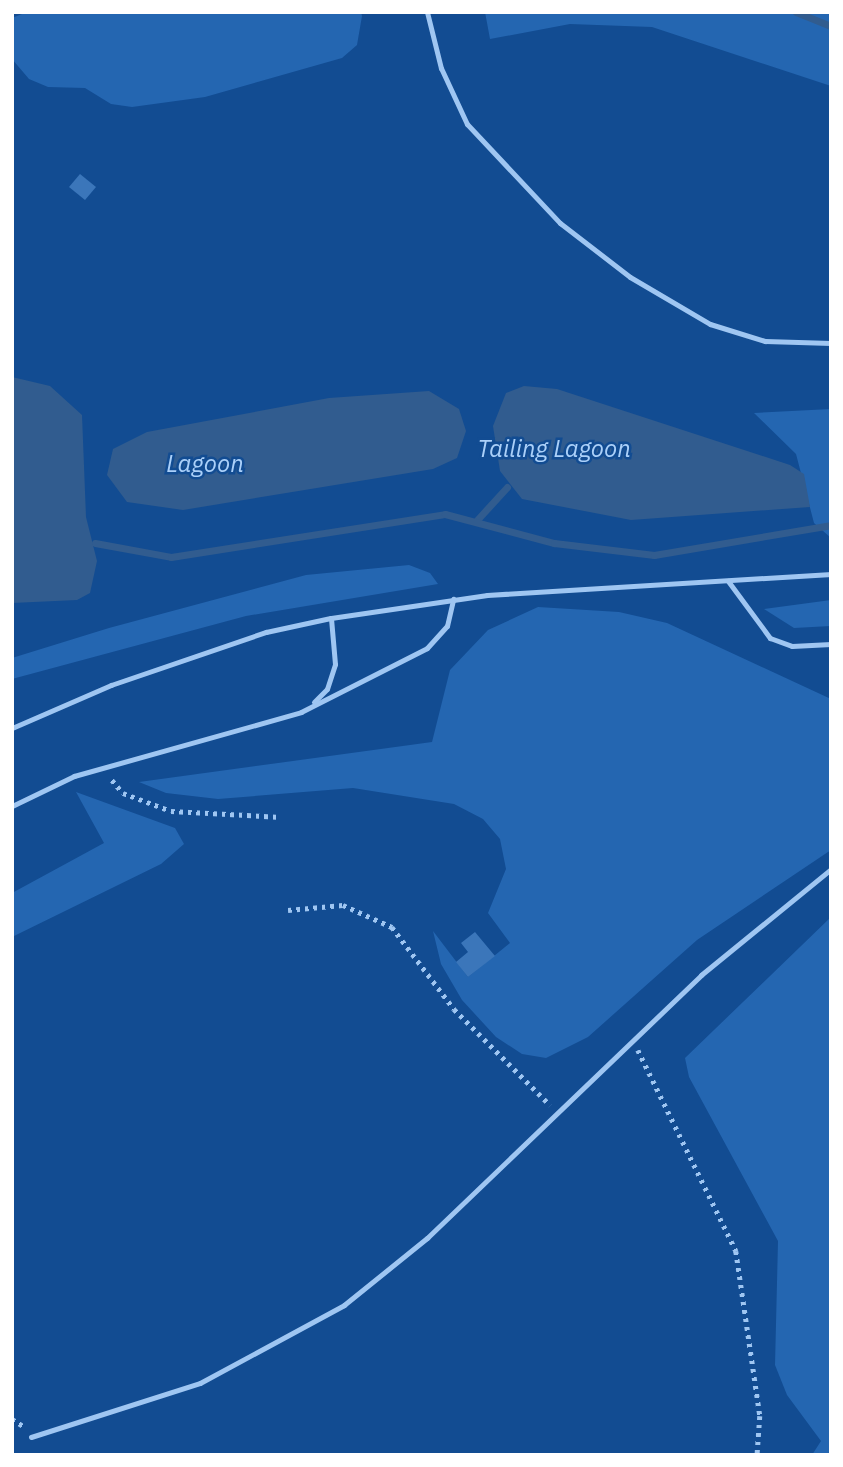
<!DOCTYPE html>
<style>
body{margin:0}
#map{position:relative;width:843px;height:1467px;overflow:hidden;background:#124c92;font-family:"IBM Plex Sans",sans-serif}
div>[style]{position:absolute}
.green>*{inset:0;background:#2466b1}
.water>*{inset:0;background:#315c8f}
.stream>*{height:7px;margin:-3.5px;padding:0 3.5px;transform-origin:3.5px;border-radius:3.5px;background:#315c8f}
.building>*{inset:0;background:#3b76ba}
.path>*{height:4.5px;margin-top:-2.25px;transform-origin:0;background:repeating-linear-gradient(90deg,#9fc6f2 0 3.5px,transparent 0 8.5px)}
.service>*{height:5px;margin:-2.5px;padding:0 2.5px;transform-origin:2.5px;border-radius:2.5px;background:#9fc6f2}
span{translate:-50% -50%;white-space:nowrap;text-align:center;line-height:1.15;-webkit-text-stroke:5px #124c92;paint-order:stroke}
.water-label{font-size:24px;color:#abd0f9;font-style:italic}
.frame{position:absolute;inset:0;border:14px solid #fff;pointer-events:none}
</style>
<div id="map">
<div class="green">
<i style="clip-path:polygon(27px 12px,361px 12px,362px 16px,357px 45px,342px 58px,205px 97px,132px 107px,111px 104px,85px 88px,48px 87px,29px 79px,12px 59px,12px 18px)"></i>
<i style="clip-path:polygon(485px 12px,831px 12px,831px 86px,652px 27px,570px 24px,490px 39px)"></i>
<i style="clip-path:polygon(831px 409px,831px 538px,814px 523px,796px 454px,754px 413px)"></i>
<i style="clip-path:polygon(409px 565px,430px 573px,438px 584px,246px 616px,12px 679px,12px 658px,109px 628px,306px 575px)"></i>
<i style="clip-path:polygon(831px 600px,831px 626px,794px 628px,764px 609px)"></i>
<i style="clip-path:polygon(538px 607px,619px 612px,667px 623px,831px 699px,831px 850px,697px 940px,588px 1037px,546px 1058px,522px 1054px,496px 1037px,462px 1000px,441px 964px,433px 931px,468px 977px,510px 943px,488px 913px,506px 869px,500px 839px,483px 819px,454px 804px,353px 788px,218px 799px,166px 793px,139px 782px,432px 742px,450px 670px,488px 630px)"></i>
<i style="clip-path:polygon(76px 792px,175px 828px,184px 844px,161px 864px,12px 937px,12px 893px,104px 843px)"></i>
<i style="clip-path:polygon(831px 917px,831px 1455px,812px 1455px,821px 1441px,787px 1395px,775px 1365px,778px 1241px,689px 1077px,685px 1058px)"></i>
</div>
<div class="water">
<i style="clip-path:polygon(12px 377px,50px 386px,82px 415px,86px 517px,97px 561px,90px 593px,77px 600px,12px 603px)"></i>
<i style="clip-path:polygon(524px 386px,557px 389px,790px 465px,804px 474px,810px 507px,631px 520px,522px 499px,500px 471px,493px 426px,506px 393px)"></i>
<i style="clip-path:polygon(429px 391px,459px 409px,466px 431px,457px 458px,433px 469px,183px 510px,127px 502px,107px 475px,113px 449px,147px 432px,329px 398px)"></i>
</div>
<div class="stream">
<i style="left:796px;top:12px;width:38px;rotate:22deg"></i>
<i style="left:476px;top:521px;width:46px;rotate:-47.6deg"></i>
<i style="left:95px;top:543px;width:77px;rotate:10.4deg"></i>
<i style="left:171px;top:557px;width:277px;rotate:-8.9deg"></i>
<i style="left:445px;top:514px;width:113px;rotate:14.9deg"></i>
<i style="left:554px;top:543px;width:101px;rotate:6.8deg"></i>
<i style="left:654px;top:555px;width:180px;rotate:-9.6deg"></i>
</div>
<div class="building">
<i style="clip-path:polygon(80px 174px,96px 187px,85px 200px,69px 187px)"></i>
<i style="clip-path:polygon(475px 932px,495px 956px,468px 977px,456px 962px,468px 952px,461px 943px)"></i>
</div>
<div class="path">
<i style="left:112px;top:780px;width:17px;rotate:50deg"></i>
<i style="left:123px;top:793px;width:51px;rotate:20.6deg"></i>
<i style="left:171px;top:811px;width:110px;rotate:3.1deg"></i>
<i style="left:288px;top:910px;width:55px;rotate:-5.2deg"></i>
<i style="left:343px;top:905px;width:54px;rotate:24.2deg"></i>
<i style="left:392px;top:927px;width:103px;rotate:52.9deg"></i>
<i style="left:454px;top:1009px;width:136px;rotate:45deg"></i>
<i style="left:638px;top:1050px;width:224px;rotate:64deg"></i>
<i style="left:736px;top:1251px;width:167px;rotate:81.7deg"></i>
<i style="left:760px;top:1416px;width:39px;rotate:94deg"></i>
<i style="left:12px;top:1419px;width:13px;rotate:32deg"></i>
</div>
<div class="service">
<i style="left:427px;top:12px;width:58px;rotate:76deg"></i>
<i style="left:441px;top:68px;width:62px;rotate:65.1deg"></i>
<i style="left:467px;top:124px;width:136px;rotate:46.8deg"></i>
<i style="left:560px;top:223px;width:88px;rotate:37.6deg"></i>
<i style="left:630px;top:277px;width:93px;rotate:30.4deg"></i>
<i style="left:710px;top:324px;width:58px;rotate:17.2deg"></i>
<i style="left:765px;top:341px;width:66px;rotate:1.7deg"></i>
<i style="left:728px;top:581px;width:71px;rotate:53.6deg"></i>
<i style="left:770px;top:638px;width:23px;rotate:20deg"></i>
<i style="left:792px;top:646px;width:39px;rotate:-3deg"></i>
<i style="left:314px;top:702px;width:18px;rotate:-45deg"></i>
<i style="left:327px;top:689px;width:26px;rotate:-72deg"></i>
<i style="left:335px;top:664px;width:46px;rotate:-95deg"></i>
<i style="left:12px;top:728px;width:108px;rotate:-23.5deg"></i>
<i style="left:111px;top:685px;width:164px;rotate:-18.9deg"></i>
<i style="left:266px;top:632px;width:66px;rotate:-12.2deg"></i>
<i style="left:331px;top:618px;width:158px;rotate:-8.4deg"></i>
<i style="left:487px;top:595px;width:345px;rotate:-3.5deg"></i>
<i style="left:12px;top:806px;width:69px;rotate:-25.8deg"></i>
<i style="left:74px;top:776px;width:236px;rotate:-15.7deg"></i>
<i style="left:301px;top:712px;width:141px;rotate:-26.9deg"></i>
<i style="left:427px;top:648px;width:30px;rotate:-48deg"></i>
<i style="left:447px;top:626px;width:28px;rotate:-77deg"></i>
<i style="left:31px;top:1437px;width:177px;rotate:-17.7deg"></i>
<i style="left:200px;top:1383px;width:164px;rotate:-28.4deg"></i>
<i style="left:344px;top:1305px;width:107px;rotate:-38.9deg"></i>
<i style="left:427px;top:1238px;width:380px;rotate:-43.8deg"></i>
<i style="left:701px;top:975px;width:168px;rotate:-39.2deg"></i>
</div>
<div class="water-label">
<span style="left:554px;top:449px">Tailing Lagoon</span>
<span style="left:205px;top:464px">Lagoon</span>
</div>
<div class="frame"></div>
</div>
